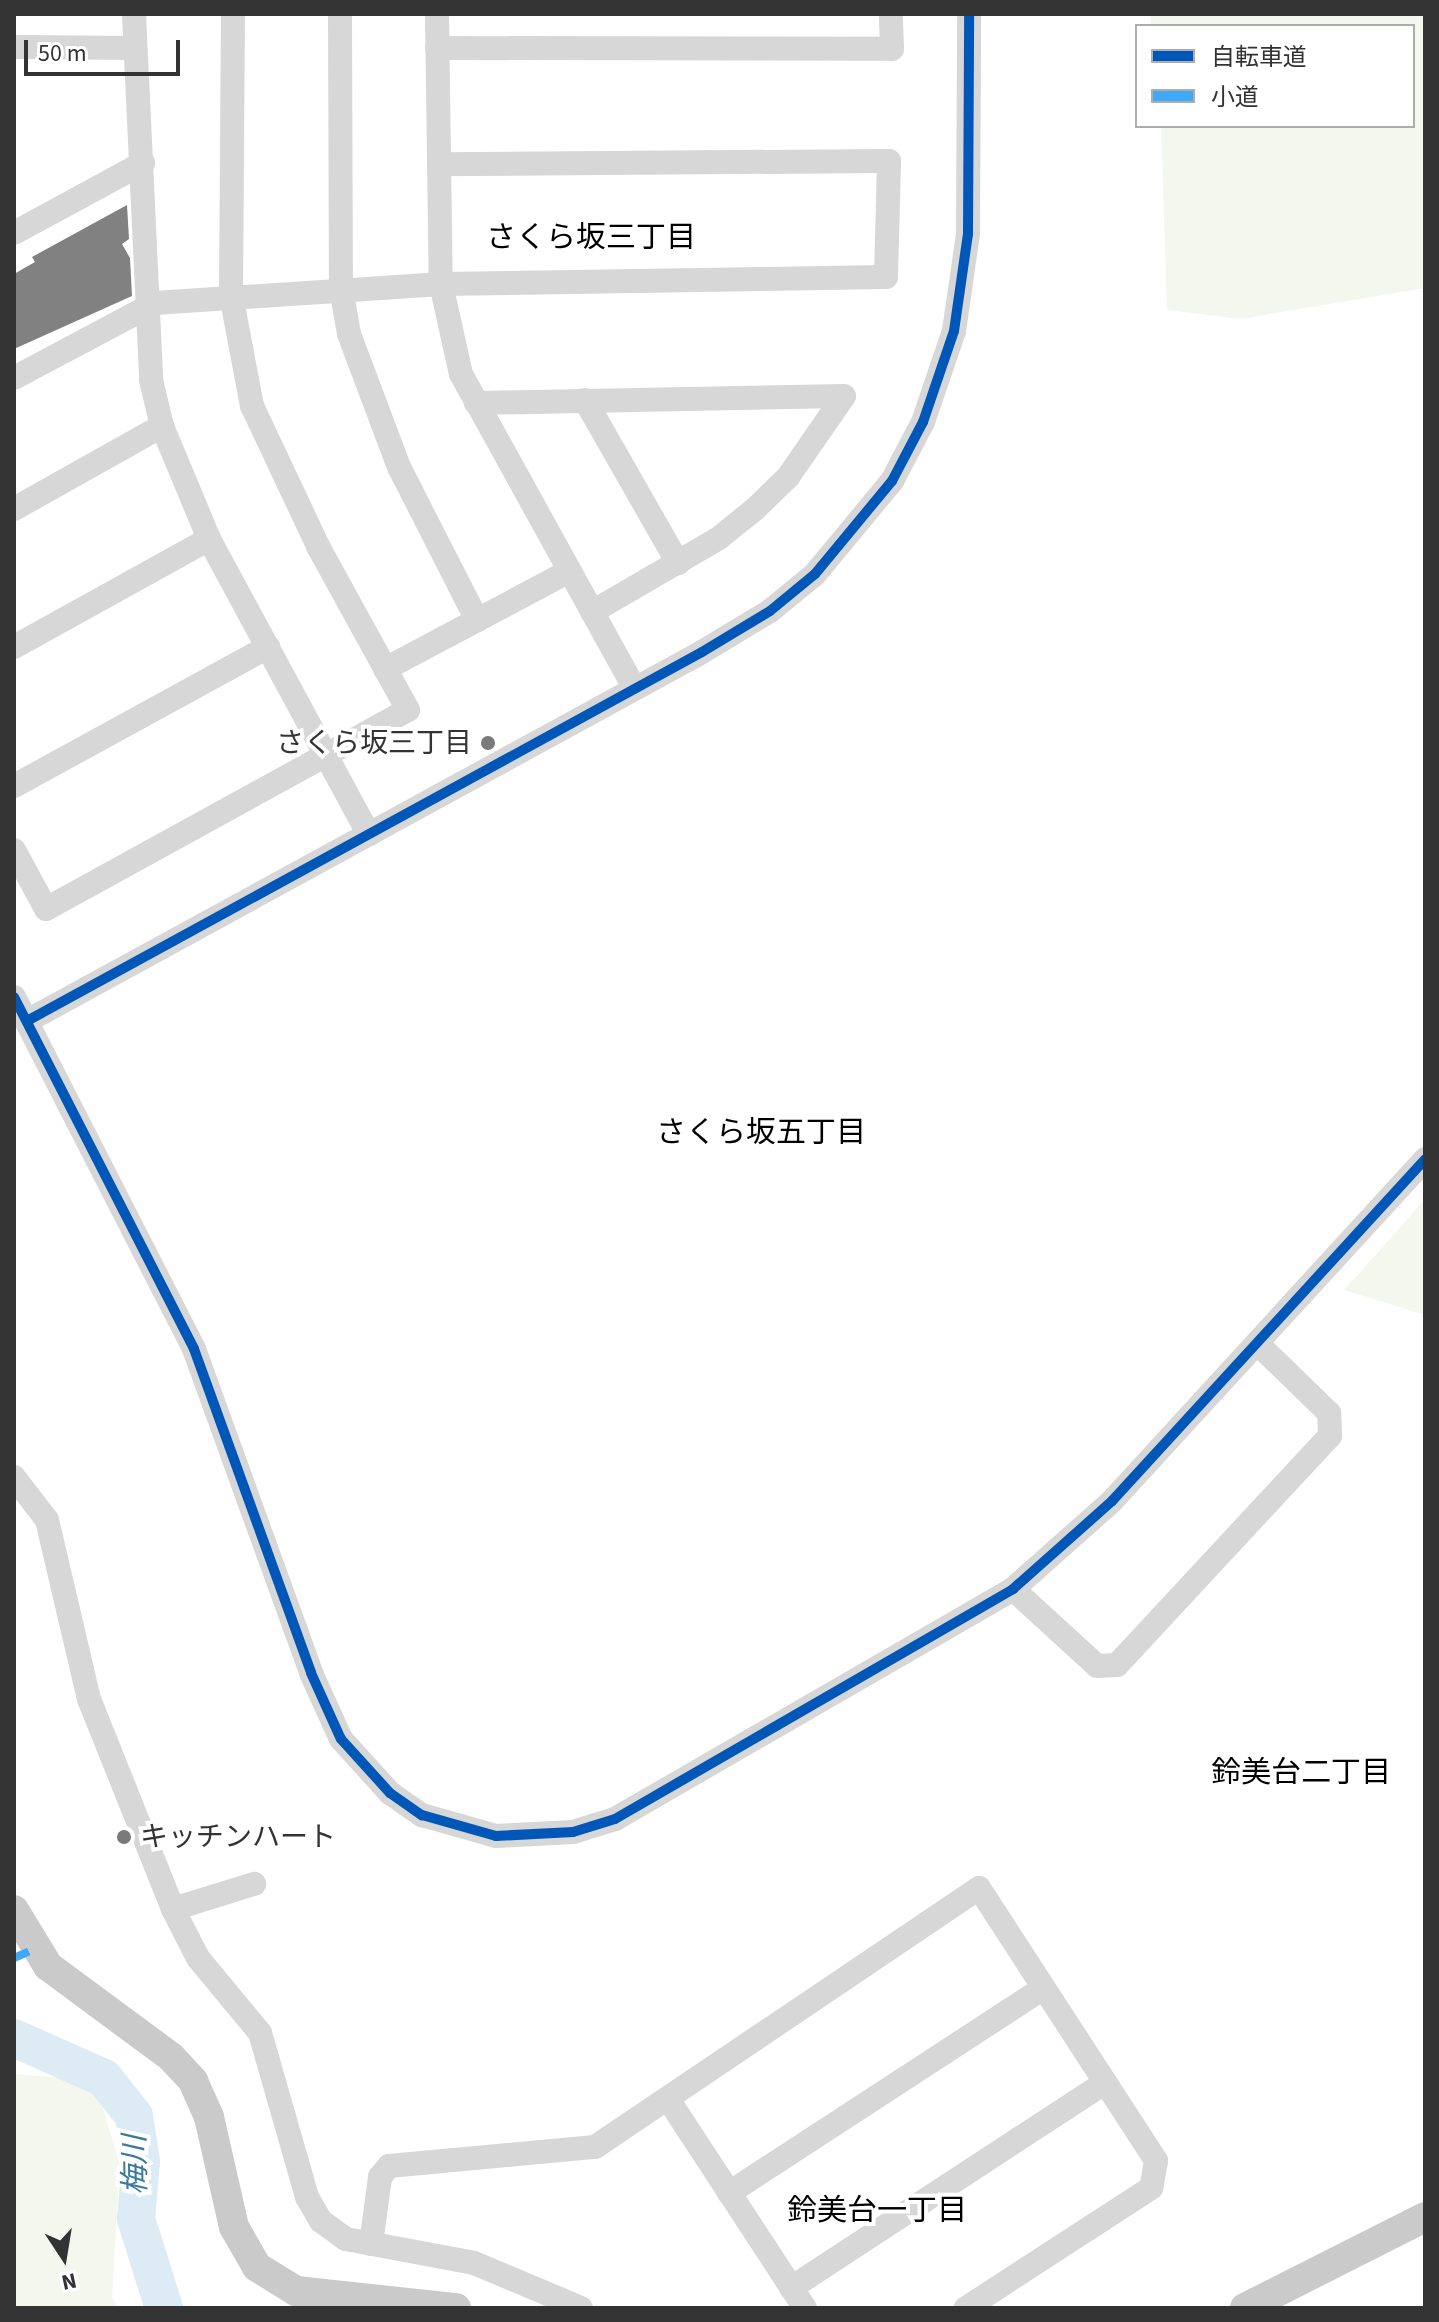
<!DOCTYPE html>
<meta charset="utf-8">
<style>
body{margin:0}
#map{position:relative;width:1439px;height:2322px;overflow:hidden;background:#fff;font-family:"Source Sans 3","Noto Sans JP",sans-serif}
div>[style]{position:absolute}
.green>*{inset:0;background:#f3f7ee}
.river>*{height:38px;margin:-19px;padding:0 19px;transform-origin:19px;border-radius:19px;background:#dcebf4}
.building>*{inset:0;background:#818181}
.minor>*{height:24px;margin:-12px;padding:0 12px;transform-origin:12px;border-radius:12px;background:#d7d7d7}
.major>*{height:30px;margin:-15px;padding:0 15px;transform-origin:15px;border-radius:15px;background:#cacaca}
.quiet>*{height:8px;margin-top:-4px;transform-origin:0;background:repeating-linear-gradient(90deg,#3fa9f5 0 16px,transparent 0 24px)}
.cycleway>*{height:10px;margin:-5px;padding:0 5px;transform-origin:5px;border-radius:5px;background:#0057b8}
.dots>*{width:22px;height:22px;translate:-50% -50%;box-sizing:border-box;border:4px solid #fff;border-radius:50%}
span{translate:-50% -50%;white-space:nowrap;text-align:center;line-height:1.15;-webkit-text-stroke:8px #fff;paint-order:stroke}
.poi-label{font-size:28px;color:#333}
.right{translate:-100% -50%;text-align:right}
.left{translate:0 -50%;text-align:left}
.neighbourhood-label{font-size:30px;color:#000}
.water-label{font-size:30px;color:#3a799c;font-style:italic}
.frame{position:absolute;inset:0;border:16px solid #333;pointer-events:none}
.legend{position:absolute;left:1135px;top:24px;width:280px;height:104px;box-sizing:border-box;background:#fff;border:2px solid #adadad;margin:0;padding:10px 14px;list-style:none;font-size:24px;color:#333}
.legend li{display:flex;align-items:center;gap:16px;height:40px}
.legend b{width:40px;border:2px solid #adadad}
.north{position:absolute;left:24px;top:2218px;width:80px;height:80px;-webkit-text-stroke:6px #fff;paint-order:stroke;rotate:168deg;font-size:22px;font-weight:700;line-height:32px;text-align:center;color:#333}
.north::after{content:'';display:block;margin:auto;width:28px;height:36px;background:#333;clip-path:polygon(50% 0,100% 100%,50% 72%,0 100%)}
.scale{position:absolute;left:24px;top:40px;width:156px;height:36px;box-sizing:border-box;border:4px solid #333;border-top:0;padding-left:10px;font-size:24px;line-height:28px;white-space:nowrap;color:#333;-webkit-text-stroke:6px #fff;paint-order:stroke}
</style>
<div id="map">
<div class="green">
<i style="clip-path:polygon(1150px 14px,1425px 14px,1425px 288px,1241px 319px,1167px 310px,1161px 126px,1413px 126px,1413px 26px,1151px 26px)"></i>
<i style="clip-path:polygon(1425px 1199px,1425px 1315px,1344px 1290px,1382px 1248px)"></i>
<i style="clip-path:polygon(14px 2074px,77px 2079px,100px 2100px,120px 2164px,112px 2297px,118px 2308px,14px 2308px)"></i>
</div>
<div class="river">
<i style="left:14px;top:2038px;width:98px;rotate:24deg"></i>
<i style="left:104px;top:2078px;width:48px;rotate:51.7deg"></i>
<i style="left:134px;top:2116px;width:46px;rotate:81.2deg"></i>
<i style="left:141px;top:2161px;width:58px;rotate:94.9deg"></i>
<i style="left:136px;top:2219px;width:93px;rotate:72.5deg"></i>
</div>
<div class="building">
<i style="clip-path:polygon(127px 205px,129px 239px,122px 244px,130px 258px,132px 296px,14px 349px,14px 274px,35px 262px,32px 257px)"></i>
</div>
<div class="minor">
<i style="left:134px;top:14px;width:366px;rotate:87.3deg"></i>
<i style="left:151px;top:380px;width:47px;rotate:76.6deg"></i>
<i style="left:162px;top:426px;width:122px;rotate:67.4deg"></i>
<i style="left:209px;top:539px;width:336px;rotate:61.6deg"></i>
<i style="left:340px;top:14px;width:274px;rotate:89.8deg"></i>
<i style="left:341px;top:288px;width:47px;rotate:80.1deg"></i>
<i style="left:349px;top:334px;width:142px;rotate:69.4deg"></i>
<i style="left:399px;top:467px;width:172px;rotate:63deg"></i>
<i style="left:437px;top:14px;width:270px;rotate:89.2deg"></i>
<i style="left:441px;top:284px;width:92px;rotate:77.5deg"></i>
<i style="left:461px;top:374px;width:359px;rotate:61.1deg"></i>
<i style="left:14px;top:47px;width:120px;rotate:0.5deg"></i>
<i style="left:437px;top:48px;width:455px;rotate:0.1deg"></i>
<i style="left:892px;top:49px;width:35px;rotate:-92deg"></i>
<i style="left:14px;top:233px;width:147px;rotate:-28.5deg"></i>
<i style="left:14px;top:378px;width:160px;rotate:-28deg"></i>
<i style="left:155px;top:303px;width:287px;rotate:-3.8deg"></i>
<i style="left:441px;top:284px;width:445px;rotate:-0.9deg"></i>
<i style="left:886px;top:277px;width:116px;rotate:-88.5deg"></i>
<i style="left:889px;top:161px;width:450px;rotate:179.6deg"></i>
<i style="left:585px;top:400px;width:188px;rotate:60.3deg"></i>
<i style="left:476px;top:403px;width:368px;rotate:-1.1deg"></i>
<i style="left:14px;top:509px;width:170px;rotate:-29.3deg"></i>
<i style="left:592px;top:612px;width:147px;rotate:-30.2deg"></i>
<i style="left:719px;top:538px;width:46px;rotate:-38.9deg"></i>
<i style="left:755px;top:509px;width:46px;rotate:-44.1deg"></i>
<i style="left:788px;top:477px;width:98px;rotate:-55.3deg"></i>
<i style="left:14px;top:647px;width:223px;rotate:-29deg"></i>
<i style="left:385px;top:669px;width:208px;rotate:-28deg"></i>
<i style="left:14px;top:786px;width:290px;rotate:-28.7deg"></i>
<i style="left:14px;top:850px;width:67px;rotate:61.5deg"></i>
<i style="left:46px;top:909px;width:413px;rotate:-28.8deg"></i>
<i style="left:408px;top:710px;width:187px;rotate:-118.8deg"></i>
<i style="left:318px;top:546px;width:155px;rotate:-115.2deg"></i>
<i style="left:252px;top:406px;width:113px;rotate:-100.7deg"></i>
<i style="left:231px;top:295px;width:281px;rotate:-89.6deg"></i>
<i style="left:14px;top:997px;width:395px;rotate:62.9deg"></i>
<i style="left:194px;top:1349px;width:344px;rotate:70.1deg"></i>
<i style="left:311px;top:1673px;width:72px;rotate:65.6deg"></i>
<i style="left:341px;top:1739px;width:73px;rotate:47.8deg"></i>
<i style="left:390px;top:1793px;width:39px;rotate:35deg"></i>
<i style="left:422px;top:1815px;width:77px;rotate:15.8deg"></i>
<i style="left:496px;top:1836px;width:77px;rotate:-3deg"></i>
<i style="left:573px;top:1832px;width:44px;rotate:-17.2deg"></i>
<i style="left:615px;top:1819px;width:460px;rotate:-30deg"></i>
<i style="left:1013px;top:1589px;width:132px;rotate:-41.6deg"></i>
<i style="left:1112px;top:1501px;width:464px;rotate:-47.5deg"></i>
<i style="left:27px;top:1021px;width:769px;rotate:-28.66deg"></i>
<i style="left:702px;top:652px;width:79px;rotate:-31.1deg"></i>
<i style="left:770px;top:611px;width:58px;rotate:-39.4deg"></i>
<i style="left:815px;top:574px;width:121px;rotate:-50.4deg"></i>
<i style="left:892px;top:481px;width:67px;rotate:-62.3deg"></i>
<i style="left:923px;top:422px;width:96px;rotate:-71.2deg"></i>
<i style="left:954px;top:331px;width:98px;rotate:-81.8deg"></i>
<i style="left:968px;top:234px;width:220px;rotate:-89.7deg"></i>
<i style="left:14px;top:1477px;width:54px;rotate:52.5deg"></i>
<i style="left:47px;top:1520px;width:184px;rotate:76.8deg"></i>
<i style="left:89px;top:1699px;width:226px;rotate:68.2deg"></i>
<i style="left:173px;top:1909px;width:55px;rotate:63deg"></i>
<i style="left:198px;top:1958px;width:97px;rotate:50.4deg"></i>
<i style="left:260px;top:2033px;width:171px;rotate:74deg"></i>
<i style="left:307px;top:2197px;width:28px;rotate:60deg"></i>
<i style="left:321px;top:2221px;width:31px;rotate:36deg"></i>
<i style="left:346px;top:2239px;width:130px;rotate:10.6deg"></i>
<i style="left:474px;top:2263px;width:116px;rotate:22.8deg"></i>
<i style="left:1013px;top:1589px;width:114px;rotate:42.5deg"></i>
<i style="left:1097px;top:1666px;width:20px;rotate:-3deg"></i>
<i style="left:1117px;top:1665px;width:313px;rotate:-47.1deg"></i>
<i style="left:1330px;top:1436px;width:23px;rotate:-92deg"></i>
<i style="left:1329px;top:1413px;width:100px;rotate:-135.8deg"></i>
<i style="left:173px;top:1909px;width:85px;rotate:-17.2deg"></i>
<i style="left:668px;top:2099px;width:250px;rotate:56.8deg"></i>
<i style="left:729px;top:2193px;width:375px;rotate:-33.1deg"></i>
<i style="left:371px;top:2244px;width:68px;rotate:-82.3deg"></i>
<i style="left:380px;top:2177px;width:14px;rotate:-51deg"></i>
<i style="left:389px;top:2166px;width:207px;rotate:-5.3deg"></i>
<i style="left:595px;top:2147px;width:463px;rotate:-34deg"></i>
<i style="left:979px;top:1888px;width:325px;rotate:57deg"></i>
<i style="left:1156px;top:2161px;width:27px;rotate:100deg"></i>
<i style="left:1151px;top:2188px;width:221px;rotate:147deg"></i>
<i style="left:791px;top:2288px;width:374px;rotate:-33.2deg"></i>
</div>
<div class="major">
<i style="left:14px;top:1910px;width:66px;rotate:58.7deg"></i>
<i style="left:48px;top:1966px;width:153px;rotate:36.5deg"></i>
<i style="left:171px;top:2057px;width:33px;rotate:47deg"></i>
<i style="left:193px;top:2081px;width:39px;rotate:66deg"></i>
<i style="left:209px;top:2117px;width:113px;rotate:77.2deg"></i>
<i style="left:234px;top:2227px;width:46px;rotate:60.1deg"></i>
<i style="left:257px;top:2267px;width:46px;rotate:31.6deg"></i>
<i style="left:296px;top:2291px;width:161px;rotate:6.1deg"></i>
<i style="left:1245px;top:2308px;width:202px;rotate:-26.8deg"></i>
</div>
<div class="quiet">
<i style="left:14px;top:1958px;width:22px;rotate:-24deg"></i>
</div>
<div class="cycleway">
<i style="left:14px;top:997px;width:395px;rotate:62.9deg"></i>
<i style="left:194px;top:1349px;width:344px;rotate:70.1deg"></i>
<i style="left:311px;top:1673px;width:72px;rotate:65.6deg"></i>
<i style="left:341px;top:1739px;width:73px;rotate:47.8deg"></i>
<i style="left:390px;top:1793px;width:39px;rotate:35deg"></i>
<i style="left:422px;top:1815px;width:77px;rotate:15.8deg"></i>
<i style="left:496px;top:1836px;width:77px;rotate:-3deg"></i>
<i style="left:573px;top:1832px;width:44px;rotate:-17.2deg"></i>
<i style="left:615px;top:1819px;width:460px;rotate:-30deg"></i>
<i style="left:1013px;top:1589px;width:132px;rotate:-41.6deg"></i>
<i style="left:1112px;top:1501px;width:464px;rotate:-47.5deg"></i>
<i style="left:27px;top:1021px;width:769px;rotate:-28.66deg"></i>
<i style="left:702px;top:652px;width:79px;rotate:-31.1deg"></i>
<i style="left:770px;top:611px;width:58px;rotate:-39.4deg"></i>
<i style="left:815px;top:574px;width:121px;rotate:-50.4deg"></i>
<i style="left:892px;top:481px;width:67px;rotate:-62.3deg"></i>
<i style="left:923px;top:422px;width:96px;rotate:-71.2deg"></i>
<i style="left:954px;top:331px;width:98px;rotate:-81.8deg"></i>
<i style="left:968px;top:234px;width:220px;rotate:-89.7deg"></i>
</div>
<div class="dots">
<i style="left:488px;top:743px;background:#7a7a7a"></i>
<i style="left:124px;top:1837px;background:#7a7a7a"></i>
</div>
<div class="poi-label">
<span class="right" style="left:472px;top:743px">さくら坂三丁目</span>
<span class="left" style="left:140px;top:1837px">キッチンハート</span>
</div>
<div class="neighbourhood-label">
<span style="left:591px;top:238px">さくら坂三丁目</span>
<span style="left:761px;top:1133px">さくら坂五丁目</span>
<span style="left:1301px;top:1773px">鈴美台二丁目</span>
<span style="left:877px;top:2211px">鈴美台一丁目</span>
</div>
<div class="water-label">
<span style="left:136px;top:2165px;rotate:-91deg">梅川</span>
</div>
<div class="frame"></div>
<ul class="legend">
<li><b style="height:10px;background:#0057b8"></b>自転車道</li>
<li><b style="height:10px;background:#3fa9f5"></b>小道</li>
</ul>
<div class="north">N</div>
<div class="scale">50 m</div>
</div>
